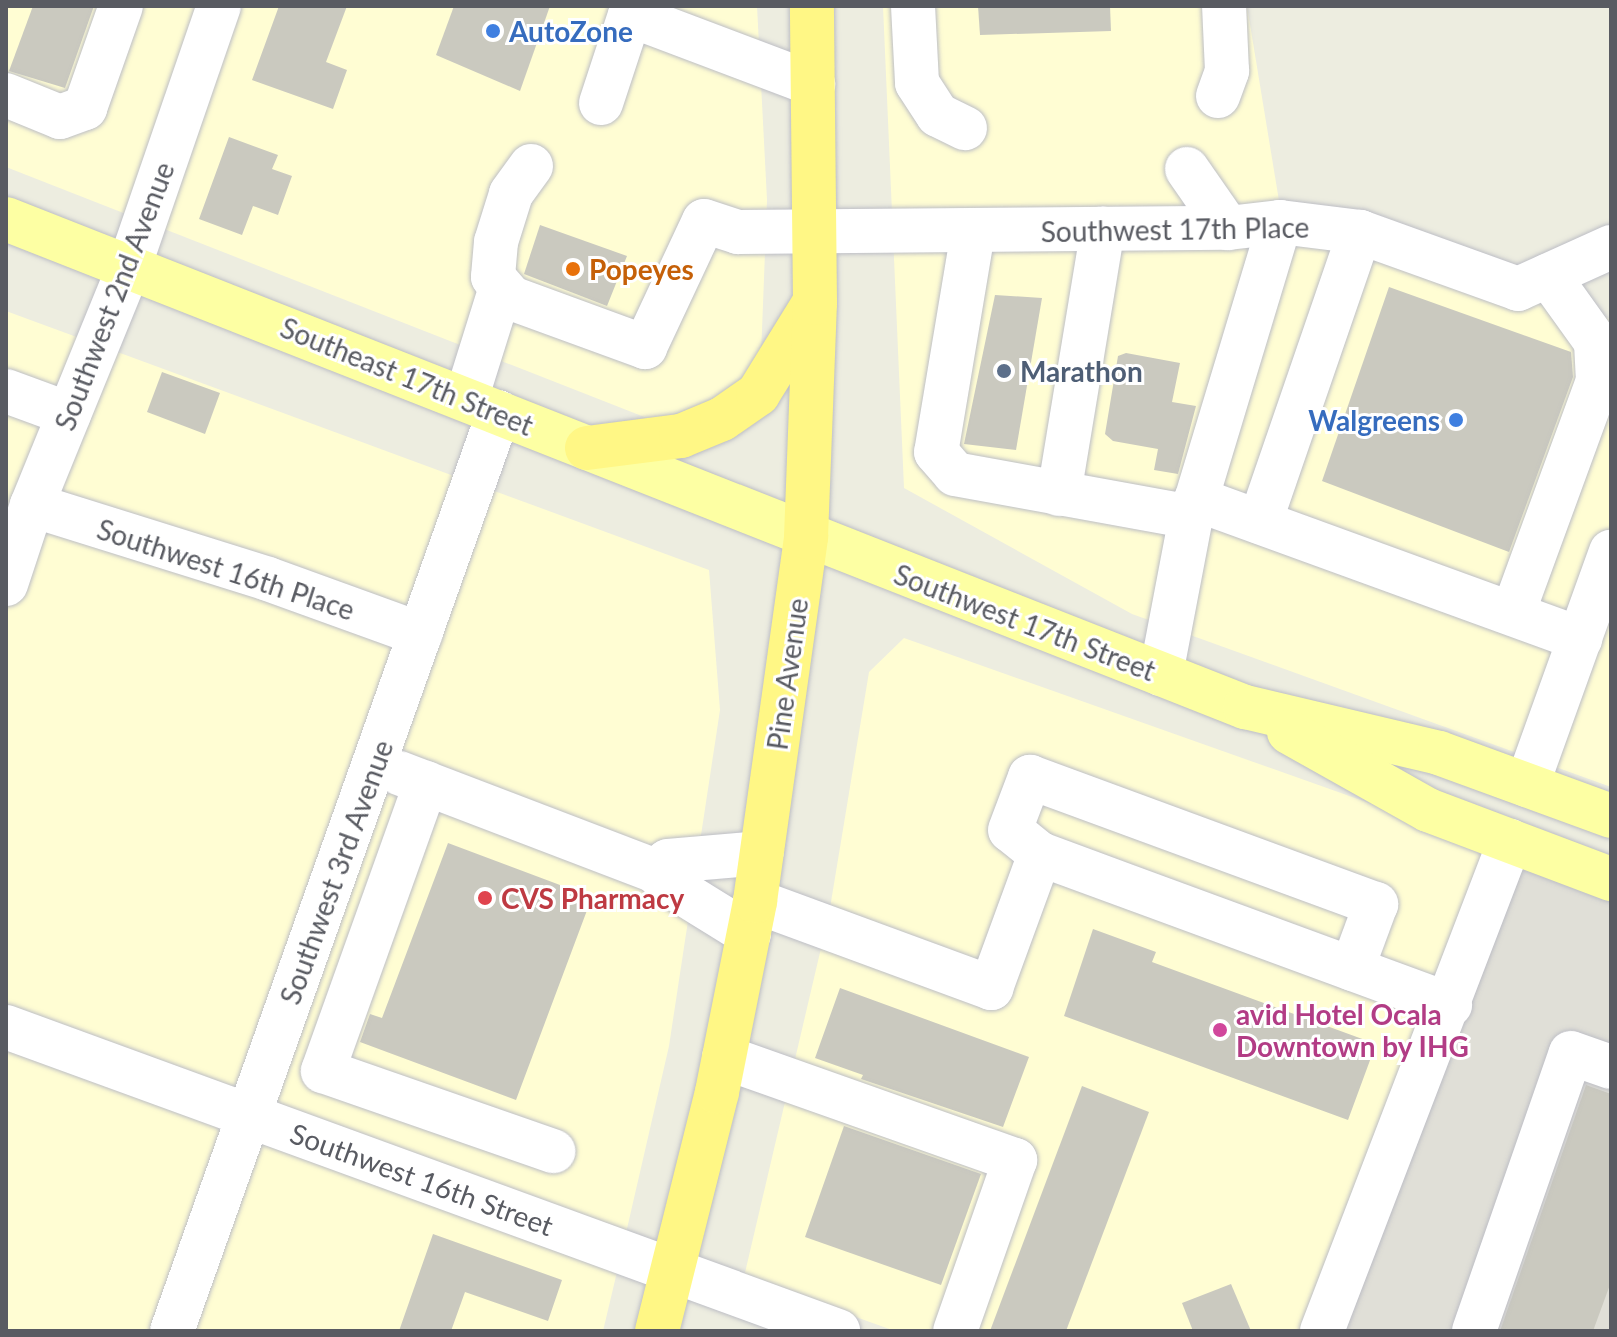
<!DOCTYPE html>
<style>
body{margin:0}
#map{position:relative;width:1617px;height:1337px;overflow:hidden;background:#edede0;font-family:Lato,sans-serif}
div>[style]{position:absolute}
.commercial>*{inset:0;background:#fffdd3}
.industrial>*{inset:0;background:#e0dfd7}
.building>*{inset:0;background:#cac9bf}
.roads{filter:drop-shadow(0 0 2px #bdbec5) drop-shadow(0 0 2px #bdbec5)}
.minor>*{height:44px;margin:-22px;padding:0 22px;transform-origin:22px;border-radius:22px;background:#fff}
.major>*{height:44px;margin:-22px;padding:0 22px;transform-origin:22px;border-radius:22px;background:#fdffa3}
.highway>*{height:44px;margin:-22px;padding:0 22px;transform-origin:22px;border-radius:22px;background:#fff785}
.dots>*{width:22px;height:22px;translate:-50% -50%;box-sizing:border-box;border:4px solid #fff;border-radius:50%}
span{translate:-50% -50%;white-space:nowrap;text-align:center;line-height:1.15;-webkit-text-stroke:6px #fff;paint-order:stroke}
.shop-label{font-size:28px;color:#366cbe;font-weight:700}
.left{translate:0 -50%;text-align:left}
.right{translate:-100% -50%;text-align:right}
.street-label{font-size:28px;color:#595b62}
.food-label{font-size:28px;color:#c56008;font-weight:700}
.service-label{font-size:28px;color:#4e5e75;font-weight:700}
.health-label{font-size:28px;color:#be3a42;font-weight:700}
.hotel-label{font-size:28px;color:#b23c85;font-weight:700}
.frame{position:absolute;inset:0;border:8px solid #595b62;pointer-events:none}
</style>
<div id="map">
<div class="commercial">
<i style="clip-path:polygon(6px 6px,757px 6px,767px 200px,761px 356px,747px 380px,715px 402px,652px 420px,6px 167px)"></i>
<i style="clip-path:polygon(883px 6px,1247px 6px,1281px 213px,1611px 319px,1611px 787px,1132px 614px,904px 488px)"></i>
<i style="clip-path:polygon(6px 311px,709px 570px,720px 710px,669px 1046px,626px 1233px,6px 1007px)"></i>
<i style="clip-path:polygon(904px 638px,1386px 809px,1488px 853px,1303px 1331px,895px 1331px,744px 1277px,829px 914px,869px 672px)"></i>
<i style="clip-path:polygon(6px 1048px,617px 1272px,603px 1331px,6px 1331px)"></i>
</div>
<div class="industrial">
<i style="clip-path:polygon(1520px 866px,1611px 900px,1611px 1331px,1340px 1331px)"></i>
</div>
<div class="building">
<i style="clip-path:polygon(33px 6px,94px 6px,65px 88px,9px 71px)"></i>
<i style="clip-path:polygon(279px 6px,347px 6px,326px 62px,347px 70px,333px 109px,252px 80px)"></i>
<i style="clip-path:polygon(454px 6px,550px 6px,520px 91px,436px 55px)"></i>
<i style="clip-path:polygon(978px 6px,1110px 6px,1111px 31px,980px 35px)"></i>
<i style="clip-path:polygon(229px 137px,278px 155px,272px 169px,292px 176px,278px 215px,253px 206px,242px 235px,199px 219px)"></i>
<i style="clip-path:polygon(540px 225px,627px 256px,607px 306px,524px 274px)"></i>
<i style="clip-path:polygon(1389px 287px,1571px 352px,1573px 377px,1509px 552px,1322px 481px)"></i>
<i style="clip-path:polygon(995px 295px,1042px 298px,1016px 450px,964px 444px)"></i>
<i style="clip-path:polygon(1126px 353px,1180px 363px,1172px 402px,1196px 406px,1178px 474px,1154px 470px,1158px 449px,1113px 441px,1105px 434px,1118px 356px)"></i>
<i style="clip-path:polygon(162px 372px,220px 393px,205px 434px,147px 412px)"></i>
<i style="clip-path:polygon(448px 843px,592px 897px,516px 1100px,360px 1042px,370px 1014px,382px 1018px)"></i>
<i style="clip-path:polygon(1093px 929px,1156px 952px,1152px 962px,1376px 1044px,1348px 1120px,1064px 1016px)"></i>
<i style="clip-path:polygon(840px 988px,1029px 1057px,1003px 1127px,861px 1079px,863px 1075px,815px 1058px)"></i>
<i style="clip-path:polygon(1586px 1085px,1611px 1094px,1611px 1282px,1593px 1331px,1500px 1331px)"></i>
<i style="clip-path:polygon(1082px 1086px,1149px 1112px,1066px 1331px,990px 1331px)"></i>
<i style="clip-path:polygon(844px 1126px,981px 1174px,941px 1285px,805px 1237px)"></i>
<i style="clip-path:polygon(433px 1234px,562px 1280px,548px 1321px,465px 1292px,451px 1331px,399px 1331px)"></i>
<i style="clip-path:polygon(1231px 1284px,1251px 1331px,1193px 1331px,1182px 1303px)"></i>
</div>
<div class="roads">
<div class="minor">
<i style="left:913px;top:6px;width:77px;rotate:87deg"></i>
<i style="left:917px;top:83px;width:38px;rotate:57deg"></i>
<i style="left:938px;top:115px;width:30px;rotate:26deg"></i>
<i style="left:6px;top:95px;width:58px;rotate:22.2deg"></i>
<i style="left:60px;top:117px;width:27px;rotate:-20deg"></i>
<i style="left:85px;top:108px;width:108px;rotate:-70.6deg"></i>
<i style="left:1218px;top:96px;width:27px;rotate:-70deg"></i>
<i style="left:1227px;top:71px;width:65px;rotate:-92.6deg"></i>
<i style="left:601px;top:103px;width:93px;rotate:-71.8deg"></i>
<i style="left:630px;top:15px;width:196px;rotate:20.7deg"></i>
<i style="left:531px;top:166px;width:34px;rotate:126deg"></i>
<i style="left:511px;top:194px;width:50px;rotate:107.4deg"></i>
<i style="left:496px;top:242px;width:35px;rotate:95deg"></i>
<i style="left:493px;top:277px;width:28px;rotate:49deg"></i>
<i style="left:511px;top:298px;width:143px;rotate:20.1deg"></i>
<i style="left:645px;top:347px;width:139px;rotate:-64.9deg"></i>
<i style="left:704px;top:221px;width:36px;rotate:18deg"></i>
<i style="left:738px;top:232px;width:490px;rotate:-0.5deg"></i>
<i style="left:1228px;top:228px;width:52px;rotate:-6.6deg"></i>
<i style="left:1280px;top:222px;width:81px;rotate:7.1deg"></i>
<i style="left:1360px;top:232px;width:168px;rotate:19.8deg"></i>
<i style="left:1518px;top:289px;width:102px;rotate:-24.3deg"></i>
<i style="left:1187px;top:169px;width:72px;rotate:55.2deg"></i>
<i style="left:973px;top:232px;width:223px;rotate:99.5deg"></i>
<i style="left:936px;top:452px;width:29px;rotate:49deg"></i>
<i style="left:955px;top:474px;width:240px;rotate:10.3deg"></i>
<i style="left:6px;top:391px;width:67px;rotate:20.1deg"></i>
<i style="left:466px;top:399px;width:117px;rotate:-72.6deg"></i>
<i style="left:1059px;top:494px;width:269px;rotate:-80.6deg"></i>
<i style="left:1196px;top:499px;width:409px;rotate:20deg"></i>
<i style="left:32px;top:505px;width:247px;rotate:17.4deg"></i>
<i style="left:268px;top:579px;width:162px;rotate:19.9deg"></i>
<i style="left:1260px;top:522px;width:307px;rotate:-71deg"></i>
<i style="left:6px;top:584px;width:83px;rotate:-71.8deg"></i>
<i style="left:32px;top:505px;width:257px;rotate:-67.8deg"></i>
<i style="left:129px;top:267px;width:276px;rotate:-71deg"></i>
<i style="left:1513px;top:613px;width:247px;rotate:-69.9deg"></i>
<i style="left:1598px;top:381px;width:39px;rotate:-93deg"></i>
<i style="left:1596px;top:342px;width:82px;rotate:-125.6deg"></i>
<i style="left:1161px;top:674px;width:160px;rotate:-79.2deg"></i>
<i style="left:1191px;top:517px;width:308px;rotate:-73.2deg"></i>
<i style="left:399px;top:773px;width:274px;rotate:20.9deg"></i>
<i style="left:426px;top:783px;width:306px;rotate:109.7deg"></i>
<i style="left:323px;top:1071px;width:244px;rotate:19.2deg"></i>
<i style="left:1527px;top:785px;width:248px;rotate:-70.2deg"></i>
<i style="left:1040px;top:854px;width:38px;rotate:-141deg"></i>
<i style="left:1010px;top:830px;width:57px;rotate:-69.3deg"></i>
<i style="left:1030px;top:777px;width:369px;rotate:20.2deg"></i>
<i style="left:1376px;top:904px;width:69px;rotate:110.3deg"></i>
<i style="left:755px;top:901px;width:252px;rotate:20.2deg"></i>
<i style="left:991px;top:988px;width:143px;rotate:-69.9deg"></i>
<i style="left:1040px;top:854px;width:437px;rotate:20.2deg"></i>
<i style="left:749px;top:934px;width:95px;rotate:-148.3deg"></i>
<i style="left:668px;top:884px;width:18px;rotate:-135deg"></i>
<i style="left:655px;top:871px;width:16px;rotate:-38deg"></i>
<i style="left:668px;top:861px;width:94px;rotate:-4.9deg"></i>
<i style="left:6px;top:1027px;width:886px;rotate:20.07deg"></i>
<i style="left:724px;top:1057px;width:309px;rotate:19.5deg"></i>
<i style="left:1015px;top:1160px;width:181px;rotate:109.3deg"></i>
<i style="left:172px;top:1331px;width:975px;rotate:-70.41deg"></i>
<i style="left:1322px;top:1331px;width:525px;rotate:-69.01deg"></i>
<i style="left:1474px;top:1331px;width:294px;rotate:-70.8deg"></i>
<i style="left:1571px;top:1053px;width:42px;rotate:19.3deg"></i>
</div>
<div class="major">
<i style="left:6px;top:219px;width:1332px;rotate:21.5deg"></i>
<i style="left:1245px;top:707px;width:199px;rotate:13.3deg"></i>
<i style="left:1439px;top:753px;width:183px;rotate:20.1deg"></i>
<i style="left:1289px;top:732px;width:159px;rotate:29.3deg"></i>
<i style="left:1428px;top:810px;width:196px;rotate:20.7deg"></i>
</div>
<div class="highway">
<i style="left:587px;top:448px;width:95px;rotate:-7.3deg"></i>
<i style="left:681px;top:436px;width:44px;rotate:-22.5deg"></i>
<i style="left:722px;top:419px;width:44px;rotate:-34.8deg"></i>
<i style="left:758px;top:394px;width:105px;rotate:-58.3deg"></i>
<i style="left:657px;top:1331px;width:246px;rotate:-75.9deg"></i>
<i style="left:717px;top:1092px;width:195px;rotate:-78.7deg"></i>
<i style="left:755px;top:901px;width:368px;rotate:-82deg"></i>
<i style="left:806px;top:537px;width:234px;rotate:-87.8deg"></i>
<i style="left:815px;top:303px;width:297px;rotate:-90.6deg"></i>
</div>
</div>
<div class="dots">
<i style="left:493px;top:31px;background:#3f7fe0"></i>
<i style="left:573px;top:269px;background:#e8710a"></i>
<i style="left:1004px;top:371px;background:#5c6f8a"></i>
<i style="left:1456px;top:420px;background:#3f7fe0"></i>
<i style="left:485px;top:898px;background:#e0444e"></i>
<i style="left:1220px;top:1030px;background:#d1479c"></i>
</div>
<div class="shop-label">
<span class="left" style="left:509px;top:31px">AutoZone</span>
<span class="right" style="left:1440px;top:420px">Walgreens</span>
</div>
<div class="street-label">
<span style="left:1175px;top:229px;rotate:-1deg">Southwest 17th Place</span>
<span style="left:114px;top:296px;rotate:-69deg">Southwest 2nd Avenue</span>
<span style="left:407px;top:376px;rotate:22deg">Southeast 17th Street</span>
<span style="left:226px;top:569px;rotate:18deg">Southwest 16th Place</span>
<span style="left:1025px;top:622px;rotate:21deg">Southwest 17th Street</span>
<span style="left:787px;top:674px;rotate:-82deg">Pine Avenue</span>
<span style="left:336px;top:872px;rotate:-70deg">Southwest 3rd Avenue</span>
<span style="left:422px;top:1179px;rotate:20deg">Southwest 16th Street</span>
</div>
<div class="food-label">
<span class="left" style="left:589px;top:269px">Popeyes</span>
</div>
<div class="service-label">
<span class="left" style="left:1020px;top:371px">Marathon</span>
</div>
<div class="health-label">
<span class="left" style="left:501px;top:898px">CVS Pharmacy</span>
</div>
<div class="hotel-label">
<span class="left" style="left:1236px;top:1030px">avid Hotel Ocala<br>Downtown by IHG</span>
</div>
<div class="frame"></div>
</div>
